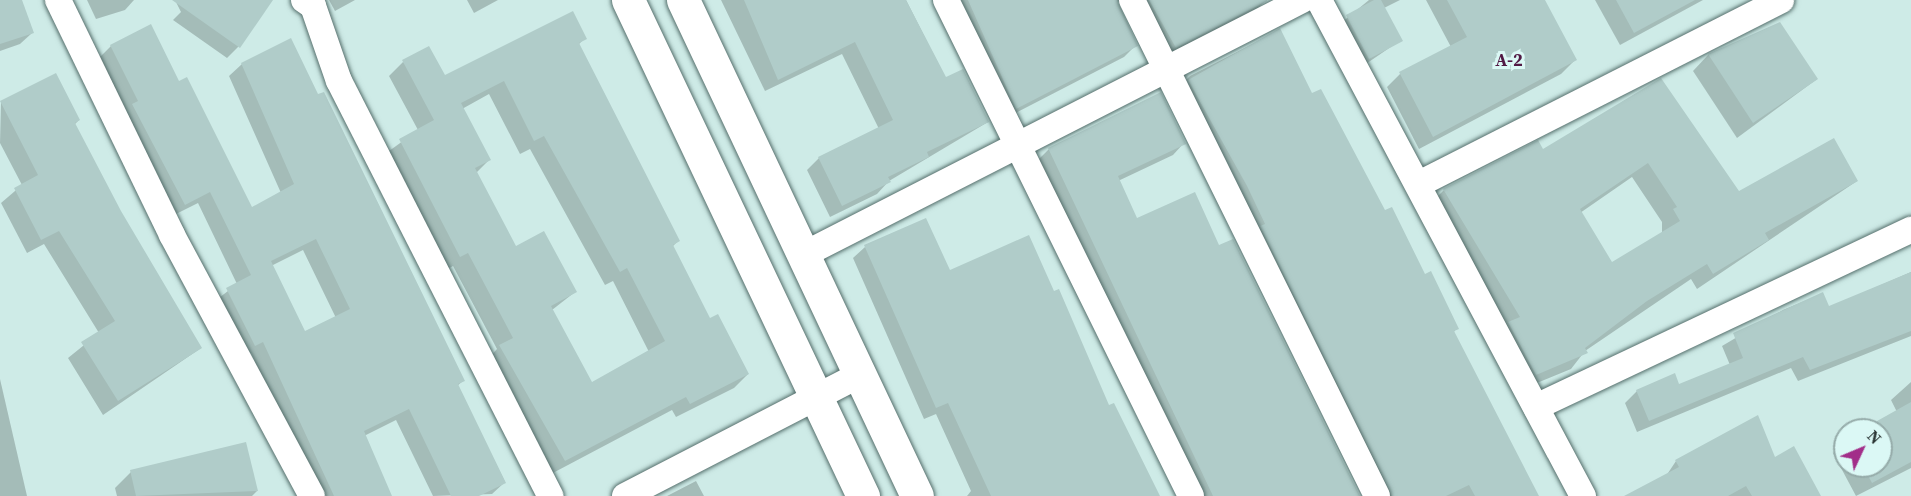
<!DOCTYPE html>
<style>
body{margin:0}
#map{position:relative;width:1911px;height:496px;overflow:hidden;background:#ceebe7;font-family:"Source Serif 4",serif}
div>[style]{position:absolute}
.shadow>*{inset:0;background:#0003}
.building>*{inset:0;background:#b0ccc9}
.roads{filter:drop-shadow(0 0 2px #556f6c) drop-shadow(0 0 2px #556f6c)}
.minor>*{height:26px;margin:-13px;padding:0 13px;transform-origin:13px;border-radius:13px;background:#fff}
.primary>*{height:33px;margin:-16.5px;padding:0 16.5px;transform-origin:16.5px;border-radius:16.5px;background:#fff}
span{translate:-50% -50%;white-space:nowrap;text-align:center;line-height:1.15;-webkit-text-stroke:6px #dbf8f5;paint-order:stroke}
.neighbourhood-label{font-size:18px;color:#511944;font-weight:700}
.north{position:absolute;left:1833px;top:418px;width:60px;height:60px;box-sizing:border-box;background:#dbf8f5;border:2px solid #95aba9;border-radius:50%;rotate:46deg;font-size:16px;font-weight:700;line-height:24px;text-align:center;color:#2d3837}
.north::after{content:'';display:block;margin:auto;width:21px;height:27px;background:#a22e89;clip-path:polygon(50% 0,100% 100%,50% 72%,0 100%)}
</style>
<div id="map">
<div class="shadow">
<i style="clip-path:polygon(0 0,21px 0,32px 33px,20px 44px,0 51px)"></i>
<i style="clip-path:polygon(87px 0,134px 0,125px 10px,96px 19px)"></i>
<i style="clip-path:polygon(175px 0,253px 0,238px 47px,227px 58px,173px 20px,181px 12px)"></i>
<i style="clip-path:polygon(329px 0,355px 0,335px 11px)"></i>
<i style="clip-path:polygon(467px 0,498px 0,474px 13px)"></i>
<i style="clip-path:polygon(721px 0,906px 0,946px 79px,988px 122px,889px 181px,877px 194px,830px 217px,807px 170px,819px 158px,879px 129px,842px 54px,765px 91px)"></i>
<i style="clip-path:polygon(951px 0,1119px 0,1117px 6px,1136px 45px,1124px 57px,1004px 119px)"></i>
<i style="clip-path:polygon(1121px 0,1265px 0,1265px 1px,1254px 12px,1164px 58px)"></i>
<i style="clip-path:polygon(1369px 0,1400px 0,1384px 8px,1401px 40px,1357px 70px,1335px 28px)"></i>
<i style="clip-path:polygon(1426px 0,1541px 0,1575px 60px,1561px 74px,1419px 149px,1387px 87px,1400px 74px,1451px 47px)"></i>
<i style="clip-path:polygon(1595px 0,1703px 0,1620px 45px)"></i>
<i style="clip-path:polygon(1779px 24px,1817px 79px,1737px 138px,1693px 71px,1708px 55px)"></i>
<i style="clip-path:polygon(1280px 30px,1312px 95px,1457px 328px,1453px 333px,1537px 496px,1376px 496px,1178px 88px,1190px 76px)"></i>
<i style="clip-path:polygon(evenodd,585px 38px,578px 45px,678px 241px,672px 247px,709px 320px,748px 374px,734px 388px,676px 417px,672px 410px,551px 474px,486px 361px,497px 349px,453px 266px,446px 270px,385px 154px,418px 130px,389px 76px,403px 62px,445px 77px,585px 38px,489px 94px,520px 154px,530px 149px,605px 285px,613px 281px,649px 352px,592px 384px,552px 310px,575px 292px,516px 248px,476px 173px,489px 160px,462px 109px,489px 94px)"></i>
<i style="clip-path:polygon(evenodd,111px 46px,178px 83px,251px 209px,281px 193px,229px 76px,242px 64px,463px 381px,457px 386px,505px 482px,492px 494px,433px 496px,396px 420px,364px 436px,391px 496px,318px 496px,251px 353px,243px 357px,215px 301px,237px 284px,198px 203px,172px 216px,99px 58px,111px 46px,303px 250px,336px 318px,305px 333px,271px 266px,303px 250px)"></i>
<i style="clip-path:polygon(evenodd,1660px 80px,1738px 193px,1857px 181px,1697px 289px,1691px 279px,1585px 351px,1571px 369px,1520px 390px,1428px 206px,1444px 190px,1543px 151px,1660px 80px,1632px 177px,1662px 222px,1662px 233px,1611px 264px,1580px 213px,1632px 177px)"></i>
<i style="clip-path:polygon(1px 103px,79px 120px,74px 125px,120px 212px,201px 348px,103px 415px,68px 358px,99px 333px,44px 244px,27px 253px,1px 203px,22px 185px,0 143px)"></i>
<i style="clip-path:polygon(1184px 143px,1173px 155px,1118px 181px,1136px 220px,1218px 247px,1359px 496px,1197px 496px,1037px 161px,1049px 149px)"></i>
<i style="clip-path:polygon(865px 247px,949px 272px,1108px 407px,1158px 496px,967px 496px,971px 491px,936px 414px,924px 419px,853px 258px)"></i>
<i style="clip-path:polygon(1911px 272px,1911px 336px,1798px 381px,1791px 368px,1637px 432px,1625px 403px,1637px 391px,1679px 386px,1730px 365px,1722px 346px,1783px 310px,1822px 294px,1828px 308px)"></i>
<i style="clip-path:polygon(0 379px,27px 496px,0 496px)"></i>
<i style="clip-path:polygon(1911px 382px,1911px 468px,1856px 496px,1833px 453px,1845px 442px,1845px 466px,1881px 466px,1881px 430px,1864px 430px,1897px 412px,1891px 400px)"></i>
<i style="clip-path:polygon(1774px 459px,1819px 496px,1628px 496px,1666px 476px,1676px 461px)"></i>
<i style="clip-path:polygon(131px 472px,257px 491px,252px 496px,117px 496px,115px 488px)"></i>
<i style="clip-path:polygon(696px 481px,704px 496px,667px 496px)"></i>
</div>
<div class="building">
<i style="clip-path:polygon(0 0,22px 0,34px 33px,0 44px)"></i>
<i style="clip-path:polygon(172px 0,273px 0,240px 48px)"></i>
<i style="clip-path:polygon(744px 0,906px 0,946px 77px,963px 69px,989px 122px,927px 152px,929px 157px,888px 177px,891px 182px,842px 206px,818px 157px,893px 120px,855px 42px,778px 80px)"></i>
<i style="clip-path:polygon(968px 0,1117px 0,1138px 46px,1016px 109px)"></i>
<i style="clip-path:polygon(1149px 0,1267px 0,1267px 1px,1176px 48px)"></i>
<i style="clip-path:polygon(1374px 0,1381px 0,1403px 41px,1369px 59px,1346px 15px)"></i>
<i style="clip-path:polygon(1447px 0,1545px 0,1577px 60px,1433px 137px,1399px 72px,1467px 37px)"></i>
<i style="clip-path:polygon(1616px 0,1695px 0,1634px 33px)"></i>
<i style="clip-path:polygon(evenodd,573px 11px,587px 39px,579px 43px,680px 241px,673px 245px,710px 318px,718px 314px,749px 374px,690px 404px,686px 397px,565px 461px,499px 345px,513px 338px,468px 253px,460px 257px,399px 139px,434px 120px,402px 60px,429px 46px,445px 75px,573px 11px,504px 81px,534px 141px,544px 136px,620px 272px,627px 268px,665px 341px,592px 382px,551px 306px,577px 292px,544px 231px,516px 246px,475px 168px,491px 160px,461px 103px,504px 81px)"></i>
<i style="clip-path:polygon(1780px 22px,1818px 79px,1753px 123px,1708px 54px)"></i>
<i style="clip-path:polygon(evenodd,151px 24px,179px 81px,187px 77px,252px 207px,294px 184px,241px 63px,291px 38px,318px 94px,324px 92px,465px 381px,458px 384px,506px 483px,479px 496px,451px 496px,409px 409px,364px 431px,392px 496px,334px 496px,263px 342px,255px 346px,226px 288px,251px 275px,210px 192px,185px 205px,132px 104px,138px 101px,110px 45px,151px 24px,316px 239px,350px 309px,305px 331px,271px 261px,316px 239px)"></i>
<i style="clip-path:polygon(1280px 28px,1312px 93px,1321px 89px,1385px 210px,1392px 207px,1425px 274px,1431px 271px,1459px 329px,1454px 331px,1539px 496px,1475px 496px,1469px 485px,1446px 496px,1392px 496px,1260px 226px,1265px 224px,1247px 186px,1188px 80px)"></i>
<i style="clip-path:polygon(56px 73px,80px 120px,75px 123px,121px 211px,202px 348px,118px 401px,81px 342px,115px 321px,59px 231px,41px 240px,14px 188px,38px 175px,0 101px)"></i>
<i style="clip-path:polygon(evenodd,1661px 78px,1739px 191px,1834px 138px,1858px 181px,1765px 233px,1769px 240px,1713px 274px,1707px 264px,1647px 301px,1585px 348px,1588px 353px,1536px 375px,1508px 322px,1520px 317px,1443px 189px,1538px 140px,1543px 149px,1661px 78px,1648px 163px,1677px 207px,1673px 209px,1680px 221px,1612px 262px,1580px 209px,1648px 163px)"></i>
<i style="clip-path:polygon(1161px 92px,1186px 144px,1118px 176px,1137px 218px,1195px 192px,1219px 245px,1233px 239px,1360px 496px,1213px 496px,1048px 148px)"></i>
<i style="clip-path:polygon(926px 218px,950px 270px,1029px 235px,1054px 291px,1059px 289px,1109px 405px,1114px 403px,1160px 496px,991px 496px,948px 403px,936px 408px,864px 245px)"></i>
<i style="clip-path:polygon(1911px 272px,1911px 331px,1810px 370px,1803px 357px,1649px 421px,1636px 390px,1675px 373px,1679px 384px,1743px 358px,1733px 333px,1823px 292px,1829px 306px)"></i>
<i style="clip-path:polygon(1911px 402px,1911px 462px,1872px 483px,1863px 466px,1881px 466px,1881px 430px,1861px 430px)"></i>
<i style="clip-path:polygon(1758px 415px,1775px 457px,1794px 446px,1821px 496px,1752px 496px,1746px 486px,1728px 496px,1624px 496px,1679px 467px,1675px 460px)"></i>
<i style="clip-path:polygon(246px 442px,258px 491px,136px 496px,130px 470px)"></i>
</div>
<div class="roads">
<div class="minor">
<i style="left:58px;top:0;width:261px;rotate:64.1deg"></i>
<i style="left:172px;top:235px;width:296px;rotate:61.8deg"></i>
<i style="left:304px;top:0;width:11px;rotate:34deg"></i>
<i style="left:313px;top:6px;width:79px;rotate:70.9deg"></i>
<i style="left:339px;top:81px;width:466px;rotate:63deg"></i>
<i style="left:946px;top:0;width:553px;rotate:63.71deg"></i>
<i style="left:1132px;top:0;width:553px;rotate:63.71deg"></i>
<i style="left:1319px;top:0;width:562px;rotate:61.98deg"></i>
<i style="left:1419px;top:184px;width:406px;rotate:-26.9deg"></i>
<i style="left:803px;top:255px;width:560px;rotate:-27.07deg"></i>
<i style="left:1536px;top:407px;width:415px;rotate:-25.3deg"></i>
<i style="left:625px;top:496px;width:263px;rotate:-27.3deg"></i>
</div>
<div class="primary">
<i style="left:628px;top:0;width:549px;rotate:64.65deg"></i>
<i style="left:683px;top:0;width:548px;rotate:64.74deg"></i>
</div>
</div>
<div class="neighbourhood-label">
<span style="left:1509px;top:60px">A-2</span>
</div>
<div class="north">N</div>
</div>
